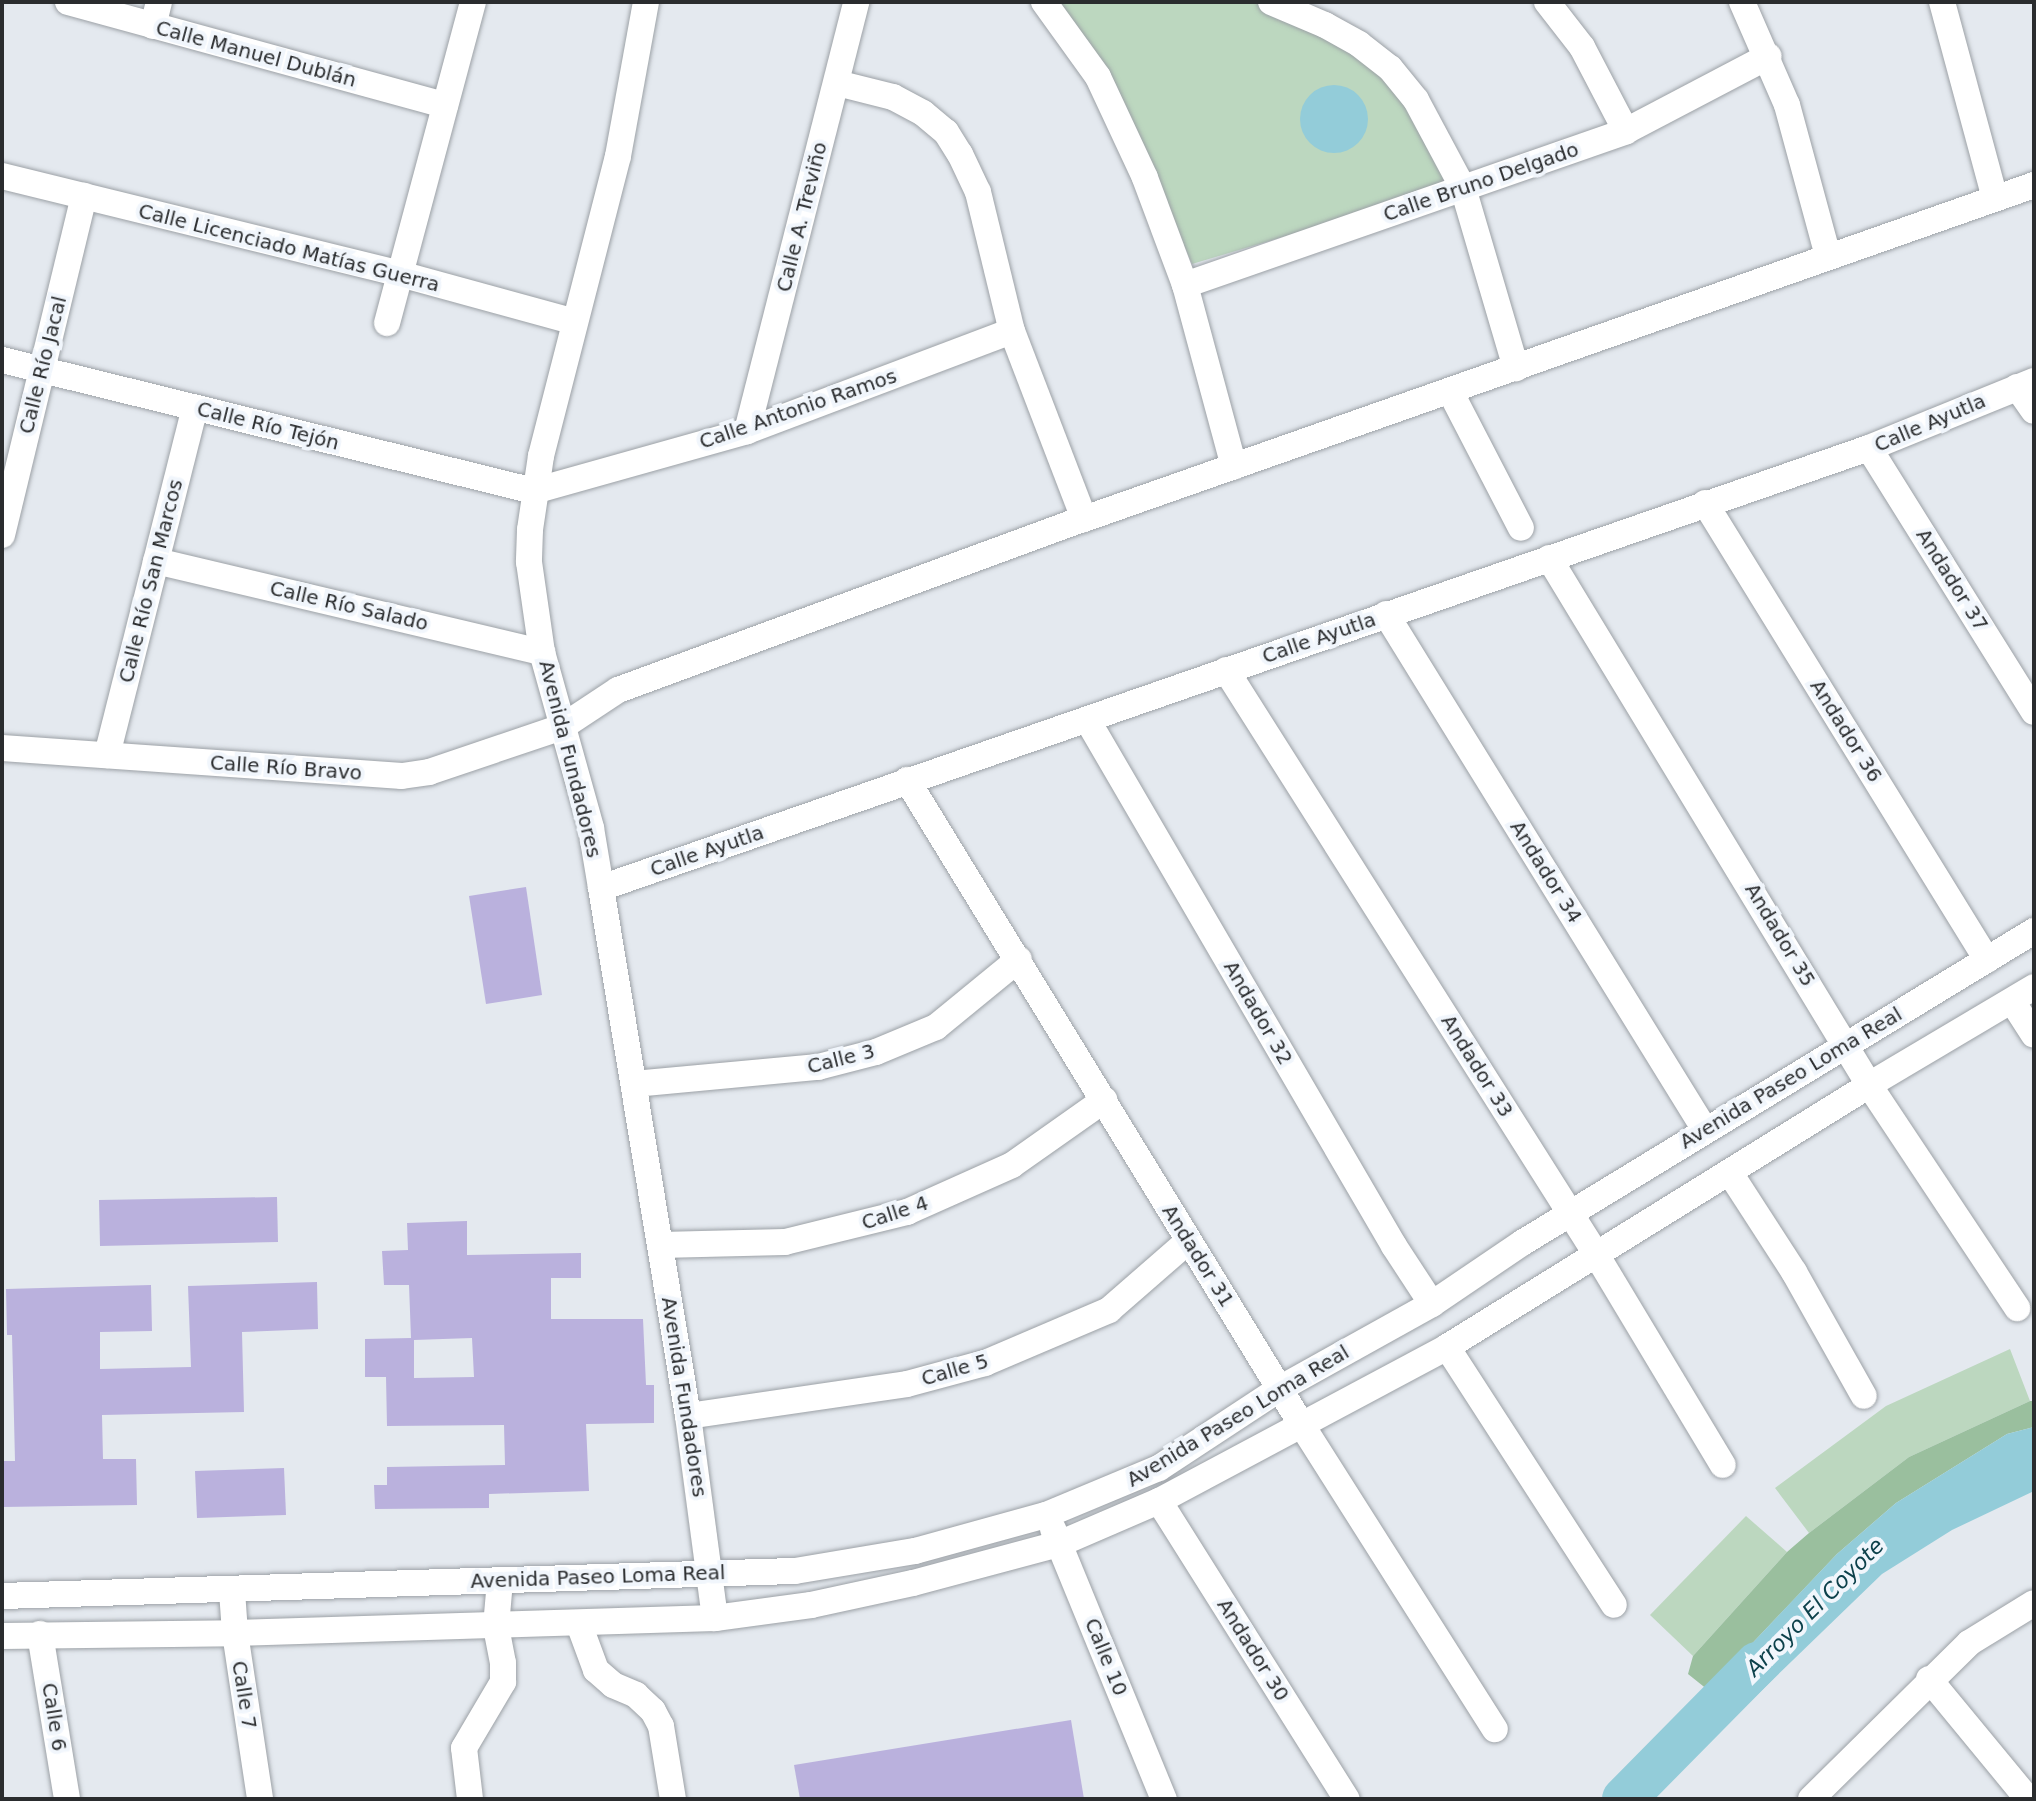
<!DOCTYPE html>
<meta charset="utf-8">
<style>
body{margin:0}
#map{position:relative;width:2036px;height:1801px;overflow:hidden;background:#e4e9ef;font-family:"DejaVu Sans",sans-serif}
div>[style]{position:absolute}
.green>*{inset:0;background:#bcd7bf}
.forest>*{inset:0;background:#9abf9e}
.water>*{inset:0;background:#93ccd9}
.round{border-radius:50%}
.river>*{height:44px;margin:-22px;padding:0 22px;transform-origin:22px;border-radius:22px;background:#93ccd9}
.building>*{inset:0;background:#bab1dd}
.roads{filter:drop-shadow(0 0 2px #9ca1a6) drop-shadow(0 0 2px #9ca1a6)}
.minor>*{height:26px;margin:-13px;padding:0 13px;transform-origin:13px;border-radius:13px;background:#fff}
span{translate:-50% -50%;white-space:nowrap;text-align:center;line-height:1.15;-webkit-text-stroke:8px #f1f6fc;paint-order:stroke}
.street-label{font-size:20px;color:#2a2c2e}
.water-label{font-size:22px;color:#0d414b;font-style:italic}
.frame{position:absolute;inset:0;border:4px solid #2a2c2e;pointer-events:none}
</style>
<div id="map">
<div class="green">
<i style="clip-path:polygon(1048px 2px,1268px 2px,1374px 56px,1461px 184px,1192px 264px,1129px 116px)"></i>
<i style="clip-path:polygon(2010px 1349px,2030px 1401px,1909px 1457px,1809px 1533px,1775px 1488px,1886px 1406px)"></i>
<i style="clip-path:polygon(1746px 1516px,1787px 1552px,1693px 1656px,1650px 1615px)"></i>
</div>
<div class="forest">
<i style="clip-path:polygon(2030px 1401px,2034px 1401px,2034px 1427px,2007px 1434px,1896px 1503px,1837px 1554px,1708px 1690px,1688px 1674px,1693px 1656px,1787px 1552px,1809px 1533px,1909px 1457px)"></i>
</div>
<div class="water">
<i class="round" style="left:1300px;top:85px;width:68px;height:68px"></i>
<i style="clip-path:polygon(2034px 1427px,2034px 1491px,1952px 1530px,1882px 1574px,1730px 1721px,1703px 1695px,1837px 1554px,1896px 1503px,2007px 1434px)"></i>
</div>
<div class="river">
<i style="left:1624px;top:1799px;width:190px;rotate:-45.4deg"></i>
</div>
<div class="building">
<i style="clip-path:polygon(526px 887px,542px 995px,486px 1004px,469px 896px)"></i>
<i style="clip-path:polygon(277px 1197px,278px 1242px,100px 1246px,99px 1200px)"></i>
<i style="clip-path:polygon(evenodd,467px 1221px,467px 1255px,581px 1253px,581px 1278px,551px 1278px,551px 1319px,643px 1319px,646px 1385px,654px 1385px,654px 1423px,586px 1424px,589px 1491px,489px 1494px,489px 1508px,375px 1509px,374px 1485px,387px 1485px,387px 1467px,505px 1465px,504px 1425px,387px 1426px,386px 1377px,365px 1377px,365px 1339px,411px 1338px,409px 1285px,384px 1285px,382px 1251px,408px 1250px,407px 1223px,467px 1221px,472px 1338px,474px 1377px,414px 1378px,414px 1340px,472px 1338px)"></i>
<i style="clip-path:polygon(317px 1282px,318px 1329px,242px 1332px,244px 1412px,102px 1415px,103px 1459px,136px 1459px,137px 1505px,2px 1507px,2px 1461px,15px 1461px,12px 1335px,7px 1335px,6px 1289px,151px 1285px,152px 1331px,100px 1332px,100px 1369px,191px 1367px,188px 1286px)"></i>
<i style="clip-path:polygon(284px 1468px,286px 1515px,197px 1518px,195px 1471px)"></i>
<i style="clip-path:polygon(1071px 1720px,1084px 1799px,800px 1799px,794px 1765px)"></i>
</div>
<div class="roads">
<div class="minor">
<i style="left:68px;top:2px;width:391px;rotate:15.3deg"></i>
<i style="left:646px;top:2px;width:157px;rotate:100.3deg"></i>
<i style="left:618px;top:156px;width:310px;rotate:104.4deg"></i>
<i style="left:541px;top:456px;width:75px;rotate:98.5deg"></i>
<i style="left:530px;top:530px;width:32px;rotate:92deg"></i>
<i style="left:529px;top:562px;width:91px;rotate:81.8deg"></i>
<i style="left:542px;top:652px;width:183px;rotate:74.4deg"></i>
<i style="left:591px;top:828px;width:61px;rotate:80.5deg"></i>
<i style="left:601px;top:888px;width:535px;rotate:80.64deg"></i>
<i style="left:688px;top:1416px;width:204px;rotate:82.4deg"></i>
<i style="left:1044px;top:2px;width:92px;rotate:54.2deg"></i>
<i style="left:1098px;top:77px;width:111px;rotate:65deg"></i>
<i style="left:1145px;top:178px;width:114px;rotate:69.5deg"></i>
<i style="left:1185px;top:285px;width:188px;rotate:74.9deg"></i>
<i style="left:1271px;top:2px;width:59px;rotate:23.1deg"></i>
<i style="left:1325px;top:25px;width:39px;rotate:29deg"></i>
<i style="left:1359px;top:44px;width:39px;rotate:38deg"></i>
<i style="left:1390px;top:68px;width:41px;rotate:50.9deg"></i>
<i style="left:1416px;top:100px;width:100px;rotate:61.9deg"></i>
<i style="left:1463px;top:188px;width:188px;rotate:73.6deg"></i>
<i style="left:1547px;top:2px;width:57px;rotate:52.1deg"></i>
<i style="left:1582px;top:47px;width:95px;rotate:62.4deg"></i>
<i style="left:1742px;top:2px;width:112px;rotate:66.4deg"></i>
<i style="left:1787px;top:105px;width:156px;rotate:74.8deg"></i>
<i style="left:1942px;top:2px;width:203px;rotate:74.9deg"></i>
<i style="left:153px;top:26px;width:25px;rotate:-76deg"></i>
<i style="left:837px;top:83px;width:58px;rotate:14deg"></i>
<i style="left:893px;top:97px;width:34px;rotate:28deg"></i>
<i style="left:923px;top:113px;width:30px;rotate:40deg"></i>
<i style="left:946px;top:132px;width:26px;rotate:58deg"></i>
<i style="left:960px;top:154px;width:42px;rotate:64.7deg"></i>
<i style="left:978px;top:192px;width:143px;rotate:76.3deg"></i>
<i style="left:1012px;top:331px;width:201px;rotate:69deg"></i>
<i style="left:2px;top:176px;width:410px;rotate:13.8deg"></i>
<i style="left:400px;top:274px;width:181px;rotate:15.3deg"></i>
<i style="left:1185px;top:285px;width:467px;rotate:-19.2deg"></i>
<i style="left:1626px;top:131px;width:161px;rotate:-27.7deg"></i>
<i style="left:387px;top:323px;width:332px;rotate:-75deg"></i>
<i style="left:2px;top:360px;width:548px;rotate:13.83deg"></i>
<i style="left:534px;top:491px;width:221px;rotate:-15.7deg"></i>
<i style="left:747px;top:431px;width:283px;rotate:-20.7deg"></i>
<i style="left:2017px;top:387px;width:29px;rotate:55deg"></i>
<i style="left:1450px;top:391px;width:154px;rotate:62.6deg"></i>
<i style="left:747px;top:431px;width:443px;rotate:-75.7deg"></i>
<i style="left:1869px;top:448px;width:311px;rotate:58deg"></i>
<i style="left:1705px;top:503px;width:537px;rotate:58.32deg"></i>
<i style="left:2px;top:535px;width:349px;rotate:-76.4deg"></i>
<i style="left:1549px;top:558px;width:617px;rotate:58.73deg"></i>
<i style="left:1869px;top:1085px;width:268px;rotate:56.4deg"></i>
<i style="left:156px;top:561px;width:397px;rotate:13.3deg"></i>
<i style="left:1386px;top:614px;width:607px;rotate:58.27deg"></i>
<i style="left:1226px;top:670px;width:691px;rotate:57.64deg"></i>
<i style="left:1596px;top:1254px;width:246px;rotate:59deg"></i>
<i style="left:1088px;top:721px;width:608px;rotate:59.76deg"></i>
<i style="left:1394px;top:1246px;width:69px;rotate:56.8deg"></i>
<i style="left:2px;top:748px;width:401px;rotate:4deg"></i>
<i style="left:402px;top:776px;width:27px;rotate:-8deg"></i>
<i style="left:429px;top:772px;width:140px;rotate:-18.7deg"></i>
<i style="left:562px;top:727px;width:67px;rotate:-33.5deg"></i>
<i style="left:618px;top:690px;width:496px;rotate:-20.2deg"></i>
<i style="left:1084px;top:519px;width:1007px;rotate:-19.37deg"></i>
<i style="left:107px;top:755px;width:358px;rotate:-75.8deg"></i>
<i style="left:907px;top:780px;width:759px;rotate:58.53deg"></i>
<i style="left:1303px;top:1427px;width:358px;rotate:57.6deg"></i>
<i style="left:601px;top:888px;width:1342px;rotate:-19.14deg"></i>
<i style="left:1869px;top:448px;width:178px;rotate:-22.1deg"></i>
<i style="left:2012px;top:1001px;width:40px;rotate:57.1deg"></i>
<i style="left:634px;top:1084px;width:185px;rotate:-5.3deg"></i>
<i style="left:818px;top:1067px;width:60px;rotate:-14.5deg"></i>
<i style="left:876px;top:1052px;width:65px;rotate:-22.6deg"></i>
<i style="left:936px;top:1027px;width:107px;rotate:-39.3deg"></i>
<i style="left:1730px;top:1173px;width:118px;rotate:57.1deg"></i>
<i style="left:1794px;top:1272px;width:142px;rotate:60.6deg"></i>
<i style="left:660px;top:1245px;width:125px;rotate:-1.4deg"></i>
<i style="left:785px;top:1242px;width:126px;rotate:-13.8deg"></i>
<i style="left:907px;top:1212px;width:115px;rotate:-24.1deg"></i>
<i style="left:1012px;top:1165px;width:113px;rotate:-35.2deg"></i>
<i style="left:1447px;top:1347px;width:307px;rotate:57.1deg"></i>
<i style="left:688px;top:1416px;width:221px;rotate:-8.3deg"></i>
<i style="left:907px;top:1384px;width:81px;rotate:-15.1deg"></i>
<i style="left:985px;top:1363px;width:135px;rotate:-23.1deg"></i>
<i style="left:1109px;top:1310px;width:105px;rotate:-41.1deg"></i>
<i style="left:1159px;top:1501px;width:352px;rotate:57.8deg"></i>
<i style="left:1053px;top:1529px;width:292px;rotate:67.7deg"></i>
<i style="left:232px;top:1591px;width:42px;rotate:85.9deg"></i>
<i style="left:235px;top:1633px;width:168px;rotate:81.4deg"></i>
<i style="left:2px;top:1596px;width:793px;rotate:-1.81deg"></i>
<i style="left:795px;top:1571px;width:122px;rotate:-9.5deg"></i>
<i style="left:915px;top:1551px;width:136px;rotate:-15.4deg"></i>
<i style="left:1046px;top:1515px;width:122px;rotate:-22.6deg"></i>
<i style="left:1159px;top:1468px;width:146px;rotate:-33.3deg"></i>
<i style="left:1281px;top:1388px;width:173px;rotate:-29.1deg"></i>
<i style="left:1432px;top:1304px;width:109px;rotate:-34.1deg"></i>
<i style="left:1522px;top:1243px;width:600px;rotate:-31.36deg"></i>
<i style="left:579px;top:1624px;width:49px;rotate:69.7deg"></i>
<i style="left:596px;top:1670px;width:23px;rotate:41deg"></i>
<i style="left:613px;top:1685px;width:25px;rotate:23deg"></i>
<i style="left:636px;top:1695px;width:23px;rotate:43deg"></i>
<i style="left:653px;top:1711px;width:17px;rotate:62deg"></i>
<i style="left:661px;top:1726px;width:74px;rotate:80.7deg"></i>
<i style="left:40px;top:1634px;width:167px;rotate:80.7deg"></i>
<i style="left:2px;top:1636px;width:233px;rotate:-0.7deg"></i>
<i style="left:235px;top:1633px;width:480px;rotate:-1.8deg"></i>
<i style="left:715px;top:1618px;width:97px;rotate:-7.7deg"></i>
<i style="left:811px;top:1605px;width:104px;rotate:-12.2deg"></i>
<i style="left:913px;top:1583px;width:151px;rotate:-15deg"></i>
<i style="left:1059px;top:1544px;width:109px;rotate:-23.3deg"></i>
<i style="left:1159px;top:1501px;width:327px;rotate:-28.1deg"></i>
<i style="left:1447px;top:1347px;width:497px;rotate:-31.8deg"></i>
<i style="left:1869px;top:1085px;width:192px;rotate:-30.7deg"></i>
<i style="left:1929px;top:1679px;width:156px;rotate:50.5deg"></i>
<i style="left:470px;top:1799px;width:51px;rotate:-96.7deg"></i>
<i style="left:464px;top:1748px;width:77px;rotate:-59.4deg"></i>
<i style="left:503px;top:1682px;width:19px;rotate:-90deg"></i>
<i style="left:503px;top:1663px;width:38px;rotate:-101deg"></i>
<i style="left:496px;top:1626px;width:45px;rotate:-84.9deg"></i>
<i style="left:1811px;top:1799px;width:222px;rotate:-44.6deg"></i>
<i style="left:1969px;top:1643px;width:76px;rotate:-31.6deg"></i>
</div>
</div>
<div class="street-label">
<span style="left:256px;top:54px;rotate:15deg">Calle Manuel Dublán</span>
<span style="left:1481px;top:182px;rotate:-19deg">Calle Bruno Delgado</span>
<span style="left:802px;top:217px;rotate:-76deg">Calle A. Treviño</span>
<span style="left:289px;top:248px;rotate:14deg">Calle Licenciado Matías Guerra</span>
<span style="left:43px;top:365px;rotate:-76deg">Calle Río Jacal</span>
<span style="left:798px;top:409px;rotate:-19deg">Calle Antonio Ramos</span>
<span style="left:1930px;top:423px;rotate:-23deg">Calle Ayutla</span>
<span style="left:268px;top:426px;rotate:14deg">Calle Río Tejón</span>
<span style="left:1952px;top:580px;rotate:58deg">Andador 37</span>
<span style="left:151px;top:581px;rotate:-76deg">Calle Río San Marcos</span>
<span style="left:349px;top:606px;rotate:13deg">Calle Río Salado</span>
<span style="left:1319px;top:638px;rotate:-19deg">Calle Ayutla</span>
<span style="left:1846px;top:731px;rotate:58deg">Andador 36</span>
<span style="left:570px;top:759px;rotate:76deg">Avenida Fundadores</span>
<span style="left:286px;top:768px;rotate:4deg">Calle Río Bravo</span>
<span style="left:707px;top:851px;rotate:-19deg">Calle Ayutla</span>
<span style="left:1546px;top:872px;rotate:58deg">Andador 34</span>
<span style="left:1780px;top:935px;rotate:59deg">Andador 35</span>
<span style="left:1258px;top:1013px;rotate:60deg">Andador 32</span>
<span style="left:841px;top:1059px;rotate:-14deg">Calle 3</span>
<span style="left:1477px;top:1066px;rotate:58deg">Andador 33</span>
<span style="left:1791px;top:1078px;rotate:-31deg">Avenida Paseo Loma Real</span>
<span style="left:895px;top:1213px;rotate:-18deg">Calle 4</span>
<span style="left:1198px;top:1256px;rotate:58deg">Andador 31</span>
<span style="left:955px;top:1370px;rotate:-16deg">Calle 5</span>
<span style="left:684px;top:1397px;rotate:81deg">Avenida Fundadores</span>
<span style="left:1238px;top:1416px;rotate:-31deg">Avenida Paseo Loma Real</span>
<span style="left:598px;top:1577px;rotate:-2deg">Avenida Paseo Loma Real</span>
<span style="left:1253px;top:1650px;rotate:58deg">Andador 30</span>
<span style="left:1106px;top:1657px;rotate:68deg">Calle 10</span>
<span style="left:244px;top:1695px;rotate:81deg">Calle 7</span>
<span style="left:54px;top:1717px;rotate:81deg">Calle 6</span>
</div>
<div class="water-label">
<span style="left:1815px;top:1607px;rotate:-45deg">Arroyo El Coyote</span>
</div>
<div class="frame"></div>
</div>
